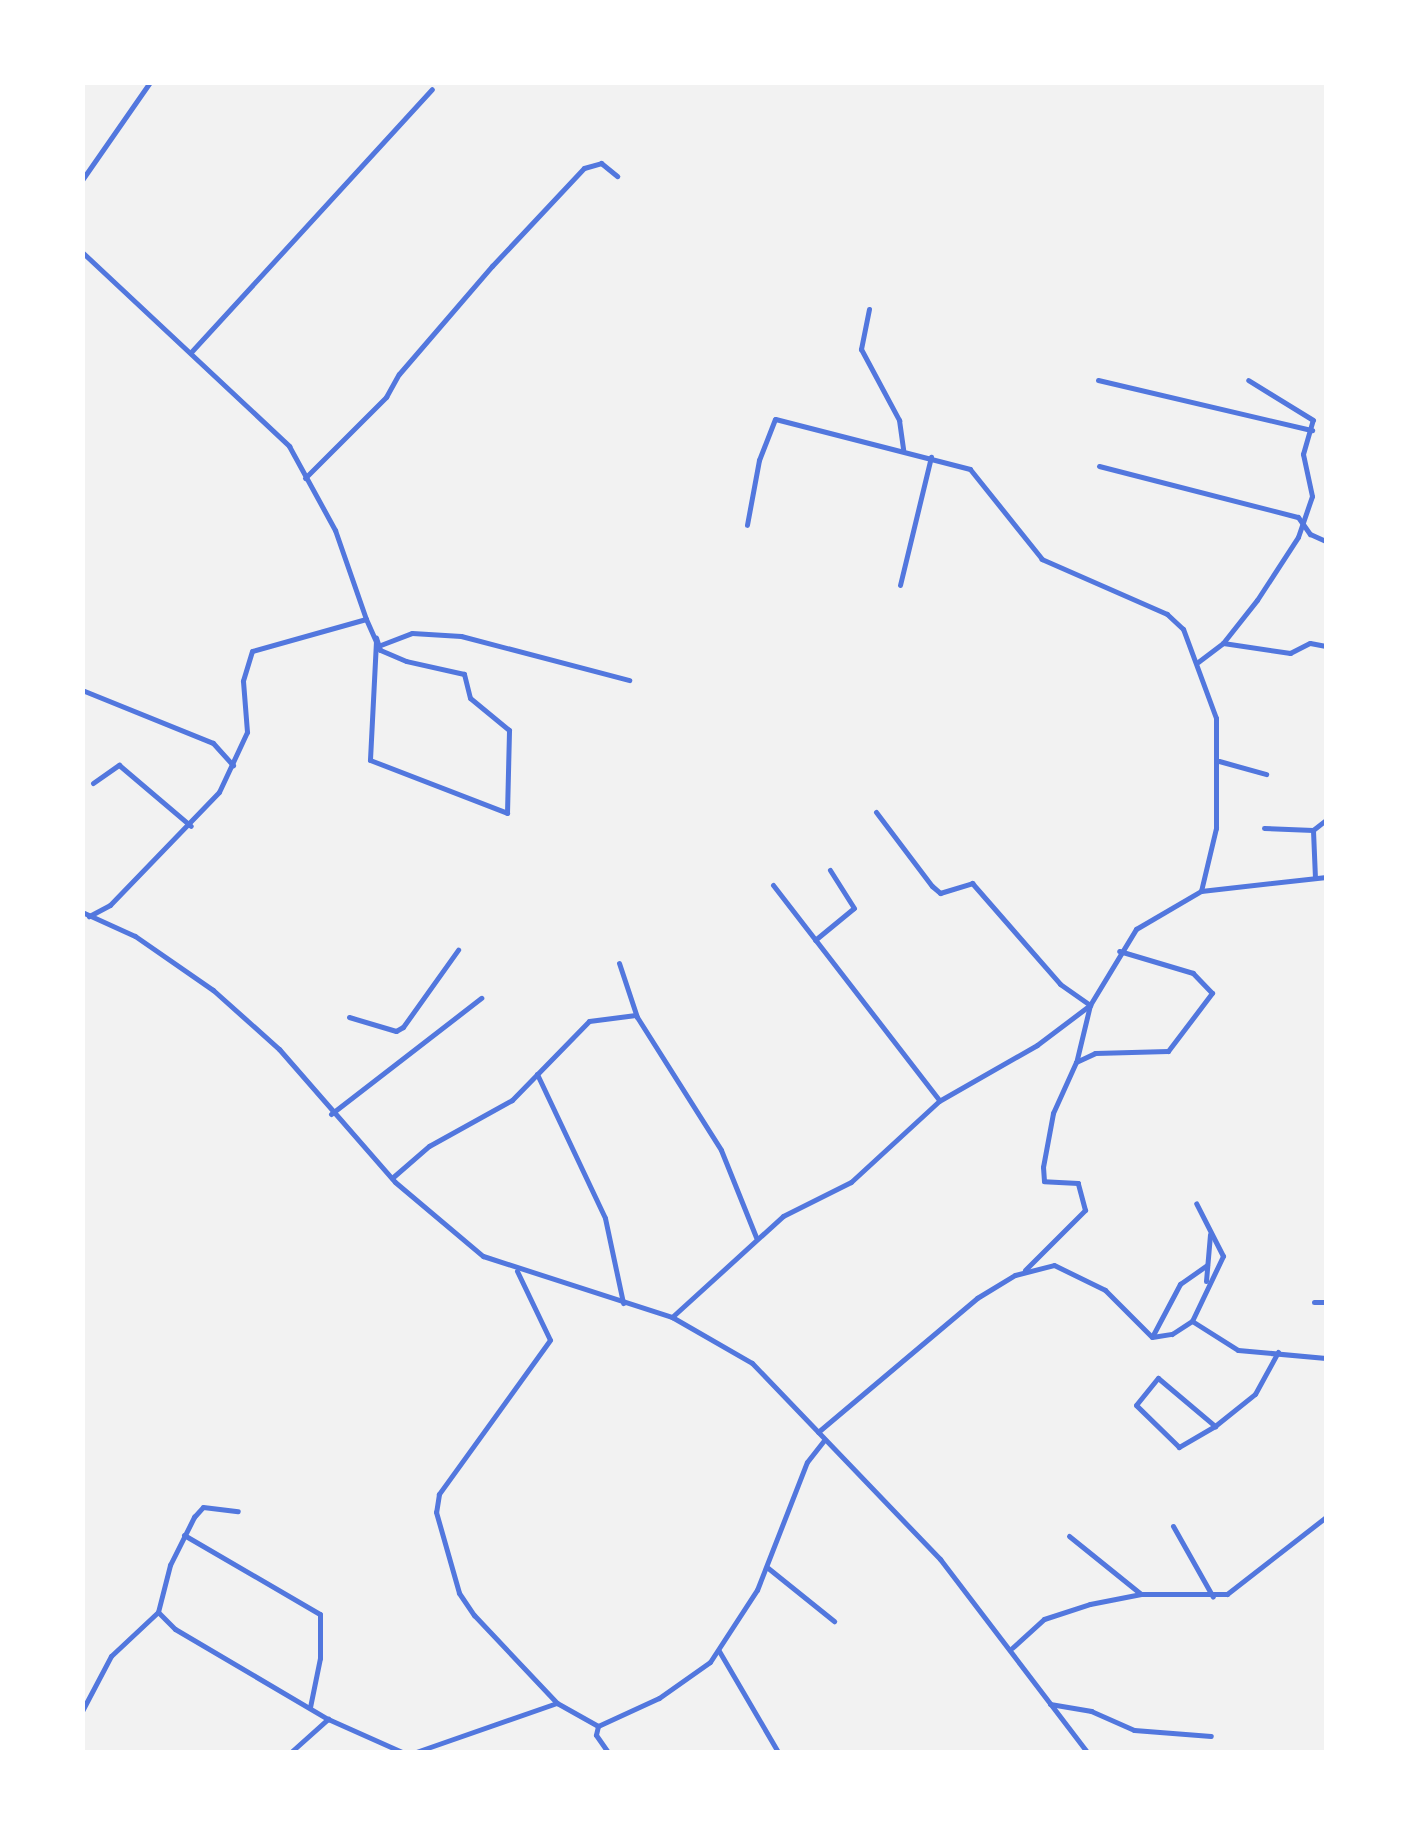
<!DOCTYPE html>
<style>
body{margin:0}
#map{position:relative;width:1409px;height:1835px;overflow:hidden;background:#f2f2f2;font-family:"Space Grotesk",sans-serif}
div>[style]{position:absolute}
.minor>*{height:5px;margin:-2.5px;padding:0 2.5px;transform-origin:2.5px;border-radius:2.5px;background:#5277de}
span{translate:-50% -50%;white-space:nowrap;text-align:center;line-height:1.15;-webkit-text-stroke:9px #fff;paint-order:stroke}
.frame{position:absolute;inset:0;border:85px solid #fff;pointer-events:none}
</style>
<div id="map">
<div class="minor">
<i style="left:82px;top:180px;width:119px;rotate:-55.2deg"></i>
<i style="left:82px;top:252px;width:284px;rotate:43.1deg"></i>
<i style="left:289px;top:446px;width:96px;rotate:61.3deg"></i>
<i style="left:335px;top:530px;width:94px;rotate:70.8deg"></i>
<i style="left:366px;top:619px;width:118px;rotate:164.3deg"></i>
<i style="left:252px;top:651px;width:31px;rotate:107deg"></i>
<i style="left:243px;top:681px;width:51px;rotate:85.5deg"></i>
<i style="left:247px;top:732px;width:66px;rotate:115deg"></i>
<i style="left:219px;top:792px;width:157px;rotate:134deg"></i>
<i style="left:110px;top:905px;width:24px;rotate:152deg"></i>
<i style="left:869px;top:309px;width:41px;rotate:101.3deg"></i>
<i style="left:861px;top:349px;width:81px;rotate:61.8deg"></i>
<i style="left:899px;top:420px;width:30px;rotate:82deg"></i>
<i style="left:192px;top:351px;width:355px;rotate:-47.5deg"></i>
<i style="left:1098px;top:380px;width:220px;rotate:13.2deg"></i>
<i style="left:1099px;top:466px;width:205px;rotate:14.4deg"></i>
<i style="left:1298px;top:517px;width:21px;rotate:55deg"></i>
<i style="left:1310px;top:534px;width:17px;rotate:24deg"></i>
<i style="left:305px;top:478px;width:115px;rotate:-45deg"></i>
<i style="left:386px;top:397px;width:26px;rotate:-61deg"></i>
<i style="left:399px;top:374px;width:143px;rotate:-49.3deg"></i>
<i style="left:492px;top:266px;width:134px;rotate:-46.8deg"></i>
<i style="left:584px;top:168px;width:18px;rotate:-16deg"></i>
<i style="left:601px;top:163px;width:21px;rotate:39deg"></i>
<i style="left:900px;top:585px;width:132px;rotate:-76.4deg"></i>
<i style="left:366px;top:619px;width:24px;rotate:66deg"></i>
<i style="left:376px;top:641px;width:119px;rotate:92.9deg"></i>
<i style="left:370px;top:760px;width:147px;rotate:21.1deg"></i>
<i style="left:507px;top:813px;width:83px;rotate:-88.6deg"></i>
<i style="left:509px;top:730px;width:50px;rotate:-140.6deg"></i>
<i style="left:470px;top:698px;width:25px;rotate:-104deg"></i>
<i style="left:464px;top:674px;width:59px;rotate:-167.4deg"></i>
<i style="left:406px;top:661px;width:28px;rotate:-157deg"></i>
<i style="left:380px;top:650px;width:13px;rotate:-108deg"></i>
<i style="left:1223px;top:643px;width:68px;rotate:8.5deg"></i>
<i style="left:1290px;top:653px;width:22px;rotate:-27deg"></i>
<i style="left:1310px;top:643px;width:16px;rotate:11deg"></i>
<i style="left:378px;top:646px;width:36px;rotate:-21deg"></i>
<i style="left:412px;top:633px;width:49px;rotate:3.5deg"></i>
<i style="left:461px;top:636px;width:174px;rotate:14.7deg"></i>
<i style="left:1198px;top:662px;width:31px;rotate:-37deg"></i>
<i style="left:1223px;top:643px;width:55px;rotate:-51.7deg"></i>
<i style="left:1257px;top:600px;width:75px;rotate:-56.9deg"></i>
<i style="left:1298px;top:537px;width:43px;rotate:-71.1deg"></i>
<i style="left:1312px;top:496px;width:43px;rotate:-102.1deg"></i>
<i style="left:1303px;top:454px;width:35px;rotate:-74deg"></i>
<i style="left:1313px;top:420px;width:76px;rotate:-148.4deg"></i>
<i style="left:82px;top:690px;width:141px;rotate:22deg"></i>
<i style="left:213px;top:743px;width:30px;rotate:48deg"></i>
<i style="left:1219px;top:761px;width:49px;rotate:15.5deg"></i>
<i style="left:93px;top:783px;width:32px;rotate:-35deg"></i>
<i style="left:119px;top:765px;width:94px;rotate:40.3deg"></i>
<i style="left:876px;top:812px;width:93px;rotate:52.9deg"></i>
<i style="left:932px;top:886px;width:11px;rotate:41deg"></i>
<i style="left:940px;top:893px;width:34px;rotate:-17deg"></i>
<i style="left:972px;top:883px;width:134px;rotate:48.9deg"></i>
<i style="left:1060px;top:984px;width:37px;rotate:35deg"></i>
<i style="left:1090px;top:1005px;width:56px;rotate:103.5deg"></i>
<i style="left:1264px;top:828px;width:49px;rotate:2.3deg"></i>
<i style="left:1315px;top:878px;width:48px;rotate:-92.4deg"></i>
<i style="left:1313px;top:830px;width:16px;rotate:-38deg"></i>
<i style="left:773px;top:885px;width:272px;rotate:52.3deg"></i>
<i style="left:1201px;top:891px;width:126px;rotate:-6.4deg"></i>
<i style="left:82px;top:912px;width:58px;rotate:24.4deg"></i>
<i style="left:135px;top:936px;width:95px;rotate:34.7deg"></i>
<i style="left:213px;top:990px;width:89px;rotate:41.8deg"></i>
<i style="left:279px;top:1049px;width:176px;rotate:48.9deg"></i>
<i style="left:395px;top:1182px;width:115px;rotate:40.1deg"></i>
<i style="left:483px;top:1256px;width:199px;rotate:17.9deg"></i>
<i style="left:672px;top:1317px;width:92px;rotate:29.9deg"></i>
<i style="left:752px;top:1363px;width:272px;rotate:46.2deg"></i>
<i style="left:940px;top:1559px;width:243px;rotate:52.7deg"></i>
<i style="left:815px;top:940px;width:50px;rotate:-39.4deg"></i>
<i style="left:854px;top:908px;width:45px;rotate:-122.3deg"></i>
<i style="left:619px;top:963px;width:57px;rotate:71.6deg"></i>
<i style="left:637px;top:1017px;width:157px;rotate:57.7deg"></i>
<i style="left:721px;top:1150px;width:94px;rotate:68.1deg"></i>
<i style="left:349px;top:1017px;width:49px;rotate:16.6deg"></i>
<i style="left:396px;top:1031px;width:8px;rotate:-30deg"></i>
<i style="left:403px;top:1027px;width:95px;rotate:-54.5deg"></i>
<i style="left:537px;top:1074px;width:159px;rotate:64.7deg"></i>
<i style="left:605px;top:1218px;width:87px;rotate:78deg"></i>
<i style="left:331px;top:1114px;width:190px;rotate:-37.7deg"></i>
<i style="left:392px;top:1178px;width:49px;rotate:-40.9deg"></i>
<i style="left:429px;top:1146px;width:95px;rotate:-29deg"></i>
<i style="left:512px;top:1100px;width:110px;rotate:-45.7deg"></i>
<i style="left:589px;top:1021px;width:47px;rotate:-7.3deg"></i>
<i style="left:1025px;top:1270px;width:85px;rotate:-45deg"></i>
<i style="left:1085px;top:1210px;width:28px;rotate:-105deg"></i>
<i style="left:1078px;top:1183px;width:34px;rotate:-177deg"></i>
<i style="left:1044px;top:1181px;width:14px;rotate:-94deg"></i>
<i style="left:1043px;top:1167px;width:55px;rotate:-79.5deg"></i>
<i style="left:1053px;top:1113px;width:56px;rotate:-65.7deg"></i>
<i style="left:1076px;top:1062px;width:21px;rotate:-25deg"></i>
<i style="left:1095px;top:1053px;width:73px;rotate:-1.6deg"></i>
<i style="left:1168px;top:1051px;width:73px;rotate:-52.8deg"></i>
<i style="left:1212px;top:993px;width:28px;rotate:-134deg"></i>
<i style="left:1193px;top:973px;width:77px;rotate:-163.4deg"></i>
<i style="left:517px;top:1271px;width:76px;rotate:64.4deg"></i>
<i style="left:550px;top:1340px;width:190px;rotate:125.8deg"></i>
<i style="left:439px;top:1494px;width:18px;rotate:99deg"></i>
<i style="left:436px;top:1512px;width:84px;rotate:74.1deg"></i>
<i style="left:459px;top:1593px;width:27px;rotate:56deg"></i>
<i style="left:474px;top:1615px;width:121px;rotate:46.7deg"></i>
<i style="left:557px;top:1703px;width:47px;rotate:29.3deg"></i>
<i style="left:1206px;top:1281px;width:47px;rotate:-85.1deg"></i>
<i style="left:1314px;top:1302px;width:12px"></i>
<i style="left:672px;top:1317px;width:150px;rotate:-42.3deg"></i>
<i style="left:783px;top:1216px;width:76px;rotate:-26.6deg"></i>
<i style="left:851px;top:1182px;width:120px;rotate:-42.6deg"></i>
<i style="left:939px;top:1101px;width:113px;rotate:-29.7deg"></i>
<i style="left:1037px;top:1045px;width:66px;rotate:-37deg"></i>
<i style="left:1090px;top:1005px;width:89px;rotate:-58.8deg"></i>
<i style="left:1136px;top:929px;width:75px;rotate:-30.3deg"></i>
<i style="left:1201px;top:891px;width:65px;rotate:-76.6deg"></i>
<i style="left:1216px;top:828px;width:110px;rotate:-90deg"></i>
<i style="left:1216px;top:718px;width:95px;rotate:-110.3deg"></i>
<i style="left:1183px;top:629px;width:22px;rotate:-137deg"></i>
<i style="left:1167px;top:614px;width:137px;rotate:-156.3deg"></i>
<i style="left:1042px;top:559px;width:115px;rotate:-128.7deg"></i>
<i style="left:970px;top:469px;width:201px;rotate:-165.6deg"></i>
<i style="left:775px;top:419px;width:44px;rotate:111.3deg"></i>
<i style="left:759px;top:460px;width:66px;rotate:100.5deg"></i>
<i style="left:1192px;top:1321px;width:72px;rotate:-64.5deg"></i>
<i style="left:1223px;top:1256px;width:59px;rotate:-117deg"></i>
<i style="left:1153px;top:1335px;width:58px;rotate:-62.1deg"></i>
<i style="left:1180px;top:1284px;width:33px;rotate:-35deg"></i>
<i style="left:1215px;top:1426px;width:42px;rotate:149.7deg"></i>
<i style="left:1179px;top:1447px;width:60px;rotate:-135.7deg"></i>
<i style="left:1136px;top:1405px;width:35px;rotate:-51deg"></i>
<i style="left:1158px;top:1378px;width:75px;rotate:40.1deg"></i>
<i style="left:1215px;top:1426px;width:51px;rotate:-38.7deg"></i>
<i style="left:1255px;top:1394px;width:48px;rotate:-61.3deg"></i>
<i style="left:818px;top:1432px;width:208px;rotate:-40.1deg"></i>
<i style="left:977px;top:1298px;width:44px;rotate:-31.2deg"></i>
<i style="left:1015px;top:1275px;width:40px;rotate:-14.4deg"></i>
<i style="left:1054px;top:1265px;width:57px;rotate:26.1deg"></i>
<i style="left:1105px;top:1290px;width:66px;rotate:45deg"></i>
<i style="left:1152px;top:1337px;width:20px;rotate:-9deg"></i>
<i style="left:1172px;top:1334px;width:24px;rotate:-33deg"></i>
<i style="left:1192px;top:1321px;width:54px;rotate:32.2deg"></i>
<i style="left:1238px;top:1350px;width:88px;rotate:5.2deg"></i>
<i style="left:1173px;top:1526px;width:81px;rotate:60.6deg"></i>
<i style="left:184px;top:1535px;width:157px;rotate:30.2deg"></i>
<i style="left:320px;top:1614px;width:44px;rotate:90deg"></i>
<i style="left:320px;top:1658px;width:50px;rotate:101.5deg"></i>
<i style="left:1069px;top:1536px;width:92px;rotate:38.9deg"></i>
<i style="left:768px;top:1568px;width:85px;rotate:38.8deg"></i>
<i style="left:158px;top:1612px;width:24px;rotate:45deg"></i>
<i style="left:175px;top:1629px;width:178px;rotate:30.5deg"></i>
<i style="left:328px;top:1719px;width:81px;rotate:24deg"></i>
<i style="left:1012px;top:1648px;width:43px;rotate:-42.2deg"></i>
<i style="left:1044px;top:1619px;width:48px;rotate:-18.1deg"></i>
<i style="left:1090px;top:1604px;width:52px;rotate:-11.1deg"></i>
<i style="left:1141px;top:1594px;width:86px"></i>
<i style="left:1227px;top:1594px;width:125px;rotate:-37.9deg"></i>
<i style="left:719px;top:1651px;width:117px;rotate:59.7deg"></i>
<i style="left:1050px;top:1704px;width:42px;rotate:9.7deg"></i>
<i style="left:1091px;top:1711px;width:47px;rotate:23.8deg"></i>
<i style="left:1134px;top:1730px;width:77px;rotate:4.5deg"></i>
<i style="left:82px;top:1711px;width:62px;rotate:-62.2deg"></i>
<i style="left:111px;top:1656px;width:64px;rotate:-43.1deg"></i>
<i style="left:158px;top:1612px;width:49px;rotate:-75.7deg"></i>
<i style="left:170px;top:1565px;width:54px;rotate:-63.4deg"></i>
<i style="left:194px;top:1517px;width:13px;rotate:-48deg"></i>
<i style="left:203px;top:1507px;width:35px;rotate:7deg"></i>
<i style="left:598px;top:1726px;width:67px;rotate:-24.7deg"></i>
<i style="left:659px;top:1698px;width:62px;rotate:-35.2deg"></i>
<i style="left:710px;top:1662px;width:86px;rotate:-56.9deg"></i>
<i style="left:757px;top:1590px;width:137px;rotate:-68.7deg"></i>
<i style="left:807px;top:1462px;width:28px;rotate:-52deg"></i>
<i style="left:598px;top:1726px;width:9px;rotate:103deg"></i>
<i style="left:596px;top:1735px;width:21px;rotate:55deg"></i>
<i style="left:291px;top:1752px;width:50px;rotate:-41.7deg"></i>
<i style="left:416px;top:1752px;width:149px;rotate:-19.2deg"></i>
</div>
<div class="frame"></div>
</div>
